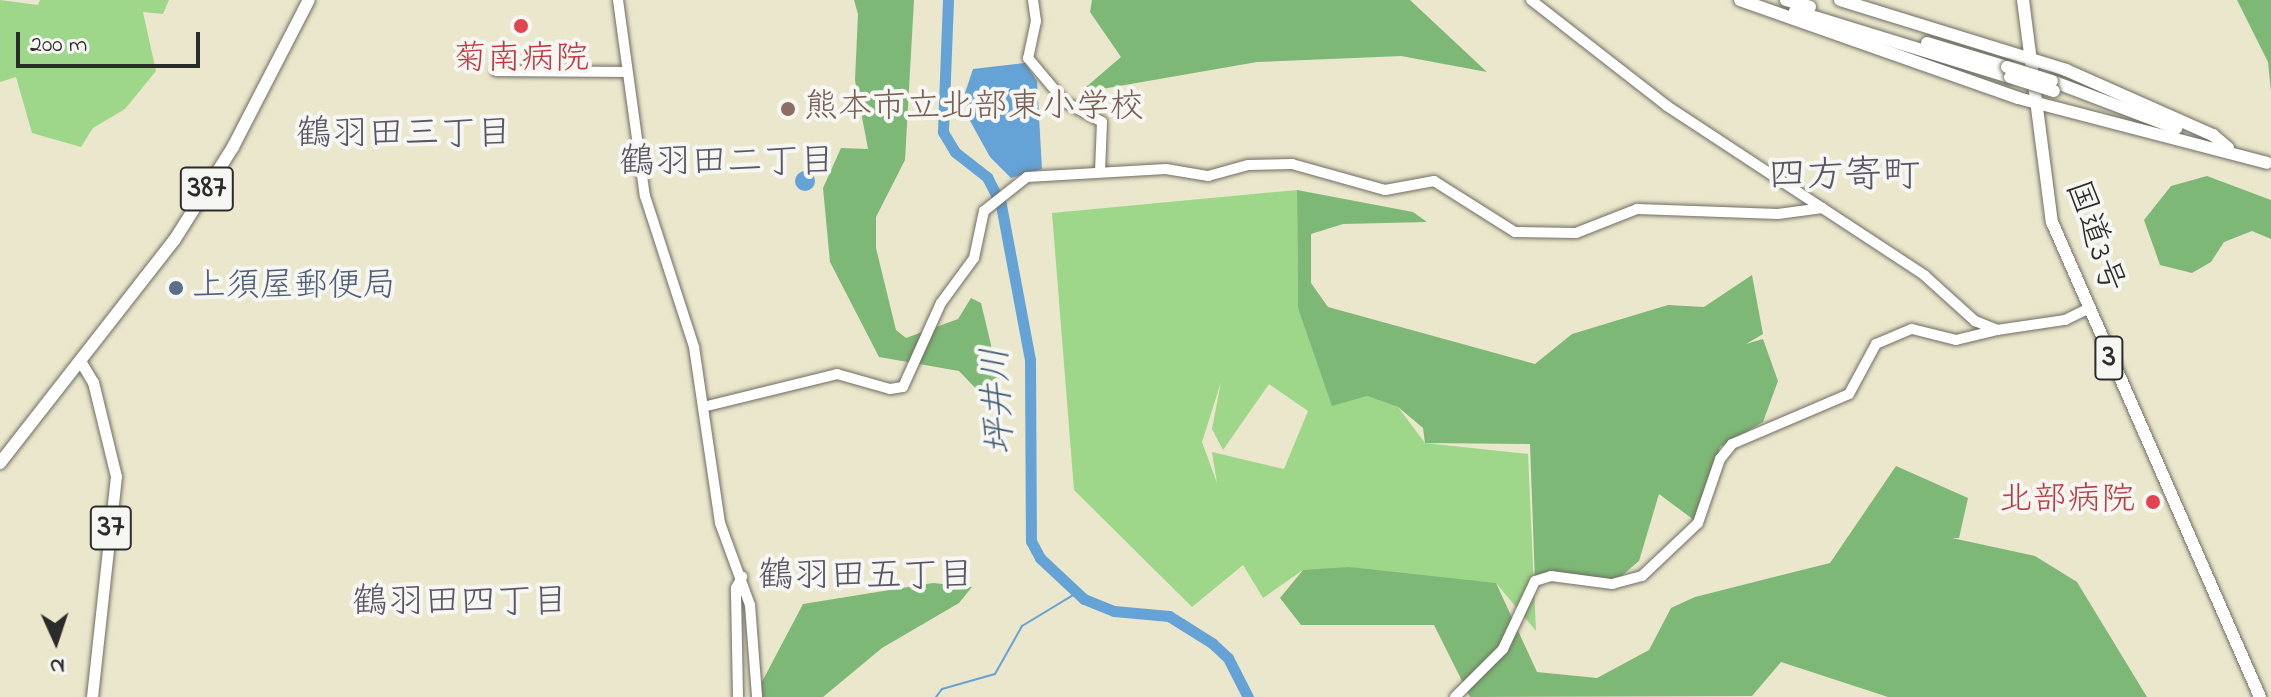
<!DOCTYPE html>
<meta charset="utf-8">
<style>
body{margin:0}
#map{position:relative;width:2271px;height:697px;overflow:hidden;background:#ebe7cc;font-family:"Indie Flower","Klee One",sans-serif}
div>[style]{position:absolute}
.green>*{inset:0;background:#9ed78a}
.forest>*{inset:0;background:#7eb876}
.water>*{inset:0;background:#65a2d6}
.round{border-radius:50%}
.stream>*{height:2px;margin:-1px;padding:0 1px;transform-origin:1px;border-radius:1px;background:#65a2d6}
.river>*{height:11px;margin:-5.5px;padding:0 5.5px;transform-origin:5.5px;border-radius:5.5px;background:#65a2d6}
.roads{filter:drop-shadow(0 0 2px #6e6d63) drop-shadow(0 0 2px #6e6d63)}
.secondary>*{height:10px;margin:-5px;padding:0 5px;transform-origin:5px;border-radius:5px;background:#fff}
.primary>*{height:11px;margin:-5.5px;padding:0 5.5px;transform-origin:5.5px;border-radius:5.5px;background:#fff}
.highway>*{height:12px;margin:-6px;padding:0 6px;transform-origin:6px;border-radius:6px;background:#fff}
.bridges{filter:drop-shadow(0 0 2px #6e6d63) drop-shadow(0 0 2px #6e6d63)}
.highway-bridge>*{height:12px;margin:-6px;padding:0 6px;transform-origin:6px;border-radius:6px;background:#fff}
.dots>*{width:22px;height:22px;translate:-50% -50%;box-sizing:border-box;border:4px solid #f6f6f2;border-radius:50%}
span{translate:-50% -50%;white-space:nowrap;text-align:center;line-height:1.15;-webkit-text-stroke:8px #f6f6f2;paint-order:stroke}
.shield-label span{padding:2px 6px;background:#f6f6f2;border:2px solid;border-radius:6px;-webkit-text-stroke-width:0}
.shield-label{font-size:32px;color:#2b2b2b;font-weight:700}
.health-label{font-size:34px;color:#be3a42}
.right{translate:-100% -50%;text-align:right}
.education-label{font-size:34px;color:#785e54}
.left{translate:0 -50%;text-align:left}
.street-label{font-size:34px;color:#2b2b2b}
.service-label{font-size:34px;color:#4e5e75}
.neighbourhood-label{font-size:36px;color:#5b5666}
.water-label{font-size:36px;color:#425b6f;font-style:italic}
.quarter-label{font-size:38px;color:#5b5666}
.north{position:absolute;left:16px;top:601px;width:80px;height:80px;-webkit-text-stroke:6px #f6f6f2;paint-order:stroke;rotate:177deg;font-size:22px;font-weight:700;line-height:32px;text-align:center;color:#2b2b2b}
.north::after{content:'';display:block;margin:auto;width:28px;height:36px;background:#2b2b2b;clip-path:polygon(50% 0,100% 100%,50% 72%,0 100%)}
.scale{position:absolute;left:16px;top:32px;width:184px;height:36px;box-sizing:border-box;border:4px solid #2b2b2b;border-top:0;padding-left:10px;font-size:24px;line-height:28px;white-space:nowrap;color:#2b2b2b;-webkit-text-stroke:6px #f6f6f2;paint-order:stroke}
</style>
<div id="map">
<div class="green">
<i style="clip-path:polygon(0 0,38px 5px,40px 0,169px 0,163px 14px,143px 12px,156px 71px,125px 109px,93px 128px,81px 147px,32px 133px,16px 77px,0 82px)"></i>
<i style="clip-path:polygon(evenodd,1297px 190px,1298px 308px,1367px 396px,1398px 407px,1425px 443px,1528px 454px,1536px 631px,1496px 583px,1303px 570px,1263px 598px,1243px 565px,1192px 607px,1074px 490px,1052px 213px,1297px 190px,1221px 382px,1212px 429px,1223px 450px,1269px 384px,1308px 411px,1284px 469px,1212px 452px,1217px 483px,1202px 442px,1221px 382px)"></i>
</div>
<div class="forest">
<i style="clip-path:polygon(854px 0,914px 0,905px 160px,876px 217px,876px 248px,896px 330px,906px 338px,958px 319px,971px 298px,981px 303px,1003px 395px,983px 396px,959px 371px,879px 357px,830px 262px,823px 188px,841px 148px,868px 149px,855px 80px,858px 14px)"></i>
<i style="clip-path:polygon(1092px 0,1410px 0,1487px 72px,1401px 56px,1257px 62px,1079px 93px,1121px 57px,1090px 12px)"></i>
<i style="clip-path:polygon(2237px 0,2271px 0,2271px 92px,2268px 62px)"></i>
<i style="clip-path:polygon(2207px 176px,2271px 200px,2271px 239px,2252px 231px,2224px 242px,2211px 262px,2192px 273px,2160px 265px,2144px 220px,2171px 186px)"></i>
<i style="clip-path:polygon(1297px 190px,1413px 212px,1427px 222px,1343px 224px,1311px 234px,1311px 283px,1328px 307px,1535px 364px,1572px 334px,1668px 305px,1704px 307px,1752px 275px,1763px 334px,1746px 344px,1763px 339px,1778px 381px,1763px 422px,1720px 447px,1698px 523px,1659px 494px,1639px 561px,1612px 584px,1535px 581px,1530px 444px,1425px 443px,1423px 428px,1398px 407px,1367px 396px,1332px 406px,1298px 308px)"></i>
<i style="clip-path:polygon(1896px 466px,1968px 498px,1959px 538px,1952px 538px,2035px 556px,2077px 582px,2147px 697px,1888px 697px,1781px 662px,1752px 696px,1470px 697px,1434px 625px,1301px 625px,1280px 598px,1303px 570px,1349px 567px,1496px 583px,1537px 672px,1597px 678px,1649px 650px,1671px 608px,1695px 597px,1830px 563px)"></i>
<i style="clip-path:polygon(933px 583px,972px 587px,959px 603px,882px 648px,823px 697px,754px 697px,803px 604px)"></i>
</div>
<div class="water">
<i style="clip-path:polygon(1025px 63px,1037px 81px,1042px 169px,1011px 178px,990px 157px,969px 119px,965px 93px,973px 69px)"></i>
<i class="round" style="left:795px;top:171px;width:20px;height:20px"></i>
</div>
<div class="stream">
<i style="left:936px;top:697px;width:10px;rotate:-53deg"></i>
<i style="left:942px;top:689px;width:55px;rotate:-15.8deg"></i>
<i style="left:995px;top:674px;width:55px;rotate:-60.6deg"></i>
<i style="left:1022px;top:626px;width:62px;rotate:-31.1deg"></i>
</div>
<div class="river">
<i style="left:948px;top:0;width:132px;rotate:92.2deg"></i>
<i style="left:943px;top:132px;width:23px;rotate:59deg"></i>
<i style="left:955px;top:152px;width:41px;rotate:38deg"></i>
<i style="left:987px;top:177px;width:31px;rotate:63deg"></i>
<i style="left:1001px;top:205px;width:158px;rotate:79.4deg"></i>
<i style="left:1030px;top:360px;width:181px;rotate:89.7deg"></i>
<i style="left:1031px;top:541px;width:19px;rotate:62deg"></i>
<i style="left:1040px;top:558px;width:60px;rotate:43deg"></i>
<i style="left:1084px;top:599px;width:32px;rotate:22deg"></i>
<i style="left:1114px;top:611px;width:55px;rotate:5.2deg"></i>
<i style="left:1169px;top:616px;width:51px;rotate:32.1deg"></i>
<i style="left:1212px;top:643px;width:22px;rotate:43deg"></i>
<i style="left:1228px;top:658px;width:44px;rotate:62.9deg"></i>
</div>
<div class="roads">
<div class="secondary">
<i style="left:618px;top:0;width:198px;rotate:82.2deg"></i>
<i style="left:645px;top:196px;width:159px;rotate:72deg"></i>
<i style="left:694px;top:347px;width:178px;rotate:81.6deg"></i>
<i style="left:720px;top:523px;width:87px;rotate:69.9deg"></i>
<i style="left:750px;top:605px;width:92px;rotate:85.6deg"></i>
<i style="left:1033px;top:0;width:21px;rotate:82deg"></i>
<i style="left:1036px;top:21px;width:38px;rotate:102deg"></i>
<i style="left:1028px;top:58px;width:57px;rotate:49.9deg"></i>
<i style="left:1065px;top:102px;width:42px;rotate:28.4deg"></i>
<i style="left:1102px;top:122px;width:50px;rotate:92.3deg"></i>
<i style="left:1531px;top:0;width:172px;rotate:37.9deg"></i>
<i style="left:1667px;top:106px;width:308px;rotate:33.3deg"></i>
<i style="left:1924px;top:275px;width:69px;rotate:42deg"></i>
<i style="left:1975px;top:321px;width:24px;rotate:22deg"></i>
<i style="left:1997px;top:330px;width:69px;rotate:-8.4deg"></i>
<i style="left:2065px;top:320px;width:25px;rotate:-26deg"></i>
<i style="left:496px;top:71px;width:130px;rotate:0.4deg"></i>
<i style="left:703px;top:407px;width:138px;rotate:-13.8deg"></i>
<i style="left:837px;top:374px;width:55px;rotate:15.8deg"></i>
<i style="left:890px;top:389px;width:13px;rotate:-9deg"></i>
<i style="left:903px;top:387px;width:92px;rotate:-65.7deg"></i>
<i style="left:941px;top:303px;width:56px;rotate:-53.7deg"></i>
<i style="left:974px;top:258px;width:48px;rotate:-78deg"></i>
<i style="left:984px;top:211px;width:55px;rotate:-38.3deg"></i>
<i style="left:1027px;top:177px;width:139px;rotate:-3.3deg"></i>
<i style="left:1166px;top:169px;width:43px;rotate:9.5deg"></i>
<i style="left:1208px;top:176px;width:41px;rotate:-15.4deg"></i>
<i style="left:1248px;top:165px;width:44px;rotate:-1.3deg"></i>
<i style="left:1292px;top:164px;width:97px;rotate:15.6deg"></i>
<i style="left:1385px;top:190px;width:50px;rotate:-10.4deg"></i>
<i style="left:1434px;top:181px;width:96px;rotate:32.2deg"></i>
<i style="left:1515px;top:232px;width:61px;rotate:0.9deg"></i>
<i style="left:1576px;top:233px;width:66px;rotate:-21.5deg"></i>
<i style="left:1637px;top:209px;width:141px;rotate:2deg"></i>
<i style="left:1778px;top:214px;width:45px;rotate:-7.6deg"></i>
<i style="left:738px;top:697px;width:109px;rotate:-91.1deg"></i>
<i style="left:736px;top:588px;width:13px;rotate:-61deg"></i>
<i style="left:1455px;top:697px;width:68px;rotate:-45deg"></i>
<i style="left:1503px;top:649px;width:75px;rotate:-64.8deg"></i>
<i style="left:1535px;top:581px;width:17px;rotate:-17deg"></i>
<i style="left:1551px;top:576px;width:62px;rotate:7.5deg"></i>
<i style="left:1612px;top:584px;width:31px;rotate:-15deg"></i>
<i style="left:1642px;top:576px;width:77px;rotate:-43.4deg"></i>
<i style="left:1698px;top:523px;width:68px;rotate:-71deg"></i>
<i style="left:1720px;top:459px;width:19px;rotate:-51deg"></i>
<i style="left:1732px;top:444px;width:127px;rotate:-23.1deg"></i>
<i style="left:1849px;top:394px;width:57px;rotate:-61.6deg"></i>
<i style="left:1876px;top:344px;width:39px;rotate:-23deg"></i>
<i style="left:1912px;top:329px;width:45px;rotate:14deg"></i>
<i style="left:1956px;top:340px;width:42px;rotate:-13.7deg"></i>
</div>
<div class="primary">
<i style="left:82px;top:364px;width:21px;rotate:59deg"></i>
<i style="left:93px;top:382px;width:97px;rotate:76.3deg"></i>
<i style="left:116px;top:476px;width:222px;rotate:96.2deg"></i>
</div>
<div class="highway">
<i style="left:1740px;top:0;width:295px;rotate:19.4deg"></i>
<i style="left:2018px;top:98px;width:257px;rotate:14.6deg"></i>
<i style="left:1786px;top:0;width:25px;rotate:16deg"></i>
<i style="left:1840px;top:0;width:237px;rotate:17.2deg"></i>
<i style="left:2066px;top:70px;width:161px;rotate:23.9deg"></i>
<i style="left:2213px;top:135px;width:20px;rotate:41deg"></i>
<i style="left:2023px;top:0;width:224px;rotate:82.6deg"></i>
<i style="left:2052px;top:222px;width:519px;rotate:66.35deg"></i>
<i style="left:1795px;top:11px;width:225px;rotate:17.1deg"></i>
<i style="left:1927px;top:43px;width:84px;rotate:16.7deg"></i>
<i style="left:2052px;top:81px;width:133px;rotate:20.8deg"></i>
<i style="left:0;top:463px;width:284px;rotate:-52deg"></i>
<i style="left:175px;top:239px;width:109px;rotate:-57.8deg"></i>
<i style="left:233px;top:147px;width:165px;rotate:-62.7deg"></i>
</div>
</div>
<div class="bridges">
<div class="highway-bridge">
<i style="left:2007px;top:67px;width:47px;rotate:17.3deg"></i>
<i style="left:2010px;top:77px;width:46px;rotate:17.7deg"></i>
</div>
</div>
<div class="dots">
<i style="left:521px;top:26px;background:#e0444e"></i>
<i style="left:788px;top:109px;background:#8d6e63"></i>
<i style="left:176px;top:288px;background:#5c6f8a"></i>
<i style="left:2153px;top:502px;background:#e0444e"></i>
</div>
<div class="shield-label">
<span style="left:207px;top:189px">387</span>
<span style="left:2109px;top:358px">3</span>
<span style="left:111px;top:528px">37</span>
</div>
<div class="health-label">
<span style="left:521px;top:61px">菊南病院</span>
<span class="right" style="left:2135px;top:502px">北部病院</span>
</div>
<div class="education-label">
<span class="left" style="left:804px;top:109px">熊本市立北部東小学校</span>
</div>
<div class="street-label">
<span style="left:2093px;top:237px;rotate:71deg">国道3号</span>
</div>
<div class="service-label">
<span class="left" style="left:192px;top:288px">上須屋郵便局</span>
</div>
<div class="neighbourhood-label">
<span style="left:404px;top:136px">鶴羽田三丁目</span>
<span style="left:727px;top:164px">鶴羽田二丁目</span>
<span style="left:866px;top:578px">鶴羽田五丁目</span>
<span style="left:460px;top:604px">鶴羽田四丁目</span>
</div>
<div class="water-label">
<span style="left:1000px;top:401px;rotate:-93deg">坪井川</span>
</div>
<div class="quarter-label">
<span style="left:1844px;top:178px">四方寄町</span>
</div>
<div class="north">N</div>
<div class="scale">200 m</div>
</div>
